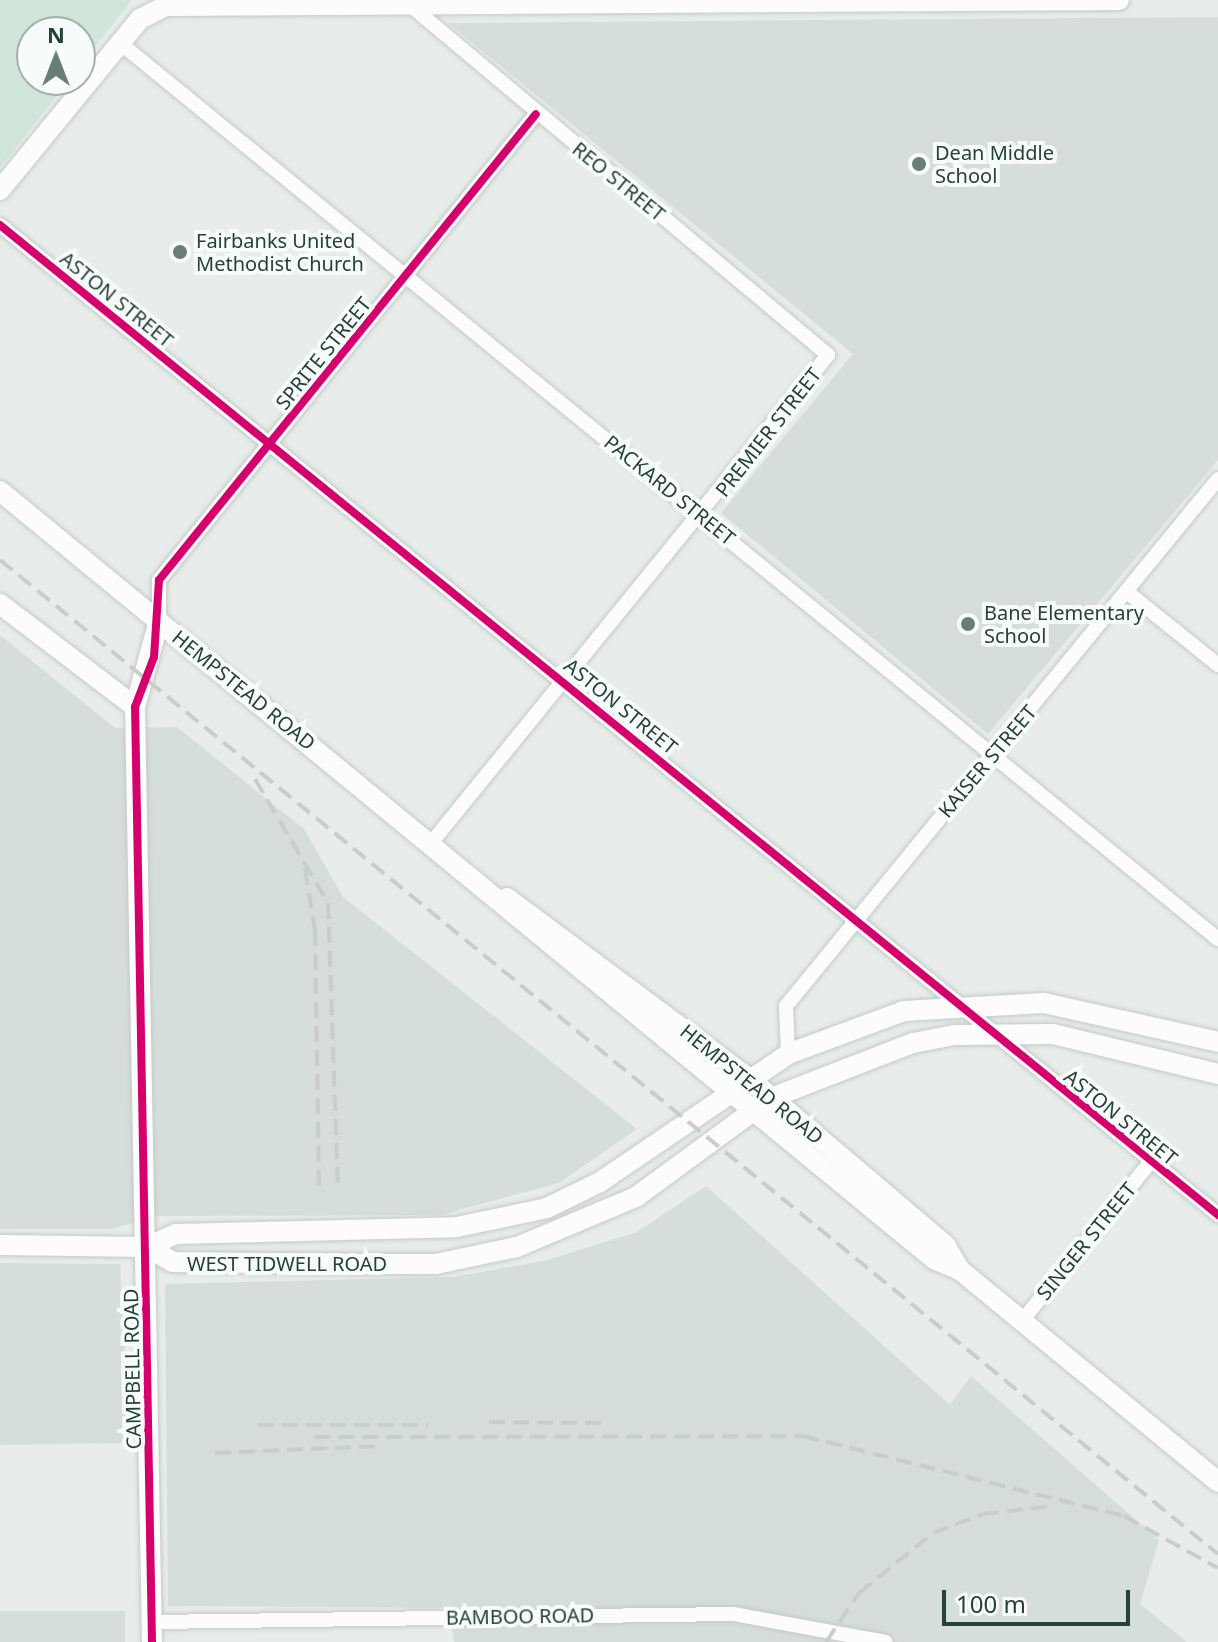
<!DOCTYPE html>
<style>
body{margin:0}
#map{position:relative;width:1218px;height:1642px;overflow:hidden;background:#e8edeb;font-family:"Noto Sans",sans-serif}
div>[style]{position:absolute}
.built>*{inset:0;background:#d6dedb}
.green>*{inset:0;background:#d1e6d8}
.roads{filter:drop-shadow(0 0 2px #c5cac8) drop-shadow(0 0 2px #c5cac8)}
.street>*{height:14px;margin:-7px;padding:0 7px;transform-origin:7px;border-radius:7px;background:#fcfcfc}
.secondary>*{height:20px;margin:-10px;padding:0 10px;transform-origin:10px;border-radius:10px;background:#fcfcfc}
.rail>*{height:4px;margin-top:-2px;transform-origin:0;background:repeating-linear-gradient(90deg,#c9cdcc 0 16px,transparent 0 24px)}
.cycleway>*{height:8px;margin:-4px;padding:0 4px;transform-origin:4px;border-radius:4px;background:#d6006c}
.dots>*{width:22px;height:22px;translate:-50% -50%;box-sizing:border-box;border:4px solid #f7fbf9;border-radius:50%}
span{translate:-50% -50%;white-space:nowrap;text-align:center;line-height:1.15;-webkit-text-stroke:8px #f7fbf9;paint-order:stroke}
.poi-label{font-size:20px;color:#24423a}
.left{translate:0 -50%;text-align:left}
.street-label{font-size:20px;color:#24423a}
.north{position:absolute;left:16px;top:16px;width:80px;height:80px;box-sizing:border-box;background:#f7fbf9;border:2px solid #a3b1ad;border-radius:50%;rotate:0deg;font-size:22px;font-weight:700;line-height:32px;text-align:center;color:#24423a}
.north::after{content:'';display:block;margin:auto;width:28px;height:36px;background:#697e78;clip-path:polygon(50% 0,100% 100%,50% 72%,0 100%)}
.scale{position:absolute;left:942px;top:1590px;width:188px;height:36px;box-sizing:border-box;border:4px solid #24423a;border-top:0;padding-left:10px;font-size:24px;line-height:28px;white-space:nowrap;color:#24423a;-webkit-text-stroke:6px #f7fbf9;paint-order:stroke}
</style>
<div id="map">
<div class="built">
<i style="clip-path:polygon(1218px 17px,1218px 460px,988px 734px,721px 513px,853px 354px,448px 23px)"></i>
<i style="clip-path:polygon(0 635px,115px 728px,177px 727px,304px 829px,343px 897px,637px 1129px,559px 1183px,441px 1215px,160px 1216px,111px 1229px,0 1229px)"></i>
<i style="clip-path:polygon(706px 1186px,950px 1405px,971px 1376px,1159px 1540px,1140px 1604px,1187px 1642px,454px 1642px,450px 1608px,168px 1606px,165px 1284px,453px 1277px,548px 1260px,637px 1232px)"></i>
<i style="clip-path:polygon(0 1263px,120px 1264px,129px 1443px,0 1445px)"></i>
<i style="clip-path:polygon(0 1611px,125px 1611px,125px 1642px,0 1642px)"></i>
</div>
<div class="green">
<i style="clip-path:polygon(0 0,132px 0,80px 66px,80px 32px,32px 32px,32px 80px,69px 80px,0 168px)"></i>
</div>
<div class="roads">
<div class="street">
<i style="left:411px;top:6px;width:544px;rotate:39.93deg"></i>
<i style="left:828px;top:355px;width:628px;rotate:129.12deg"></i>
<i style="left:120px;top:43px;width:1417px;rotate:39.22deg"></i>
<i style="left:0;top:225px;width:1570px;rotate:39.1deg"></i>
<i style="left:1126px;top:591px;width:118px;rotate:38.8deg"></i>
<i style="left:159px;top:621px;width:41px;rotate:-90deg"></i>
<i style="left:159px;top:580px;width:599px;rotate:-51.03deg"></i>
<i style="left:788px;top:1054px;width:48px;rotate:-92.4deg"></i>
<i style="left:786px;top:1006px;width:681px;rotate:-50.66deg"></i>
<i style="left:1022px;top:1321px;width:206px;rotate:-51.1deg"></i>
<i style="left:152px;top:1622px;width:581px;rotate:-0.79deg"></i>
<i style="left:733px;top:1614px;width:155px;rotate:10.4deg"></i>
</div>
<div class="secondary">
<i style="left:0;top:190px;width:221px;rotate:-50.7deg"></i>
<i style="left:140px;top:19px;width:28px;rotate:-27deg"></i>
<i style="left:165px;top:6px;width:954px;rotate:-0.36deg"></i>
<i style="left:0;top:491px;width:1209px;rotate:39.43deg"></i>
<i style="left:934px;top:1259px;width:28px;rotate:23deg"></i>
<i style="left:0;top:604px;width:170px;rotate:37.3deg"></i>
<i style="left:507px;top:898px;width:299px;rotate:36.7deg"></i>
<i style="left:747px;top:1077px;width:260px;rotate:40.3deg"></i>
<i style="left:945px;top:1245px;width:29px;rotate:59deg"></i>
<i style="left:960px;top:1270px;width:334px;rotate:39.4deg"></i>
<i style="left:0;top:1245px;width:147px;rotate:0.8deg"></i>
<i style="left:147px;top:1247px;width:32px;rotate:-24deg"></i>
<i style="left:176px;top:1234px;width:281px;rotate:-1.4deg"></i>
<i style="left:457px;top:1227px;width:92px;rotate:-11.9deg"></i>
<i style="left:547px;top:1208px;width:59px;rotate:-26.1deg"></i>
<i style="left:600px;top:1182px;width:227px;rotate:-34.2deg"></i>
<i style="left:788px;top:1054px;width:124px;rotate:-20.3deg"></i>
<i style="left:904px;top:1011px;width:140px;rotate:-3.3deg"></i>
<i style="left:1044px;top:1003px;width:178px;rotate:12.6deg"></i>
<i style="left:147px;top:1247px;width:30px;rotate:30deg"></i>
<i style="left:173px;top:1262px;width:178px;rotate:0.6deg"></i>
<i style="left:351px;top:1264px;width:85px"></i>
<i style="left:436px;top:1264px;width:83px;rotate:-11.9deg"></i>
<i style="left:517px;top:1247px;width:129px;rotate:-22.8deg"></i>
<i style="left:636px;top:1197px;width:167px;rotate:-36.3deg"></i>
<i style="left:771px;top:1098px;width:152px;rotate:-21.2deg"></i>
<i style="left:913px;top:1043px;width:42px;rotate:-11deg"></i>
<i style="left:954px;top:1035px;width:99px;rotate:-0.6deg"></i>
<i style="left:1053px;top:1034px;width:170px;rotate:13.6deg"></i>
<i style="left:152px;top:1642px;width:935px;rotate:-91.04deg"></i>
<i style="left:135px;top:707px;width:89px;rotate:-74.4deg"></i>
</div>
</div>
<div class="rail">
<i style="left:0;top:560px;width:1572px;rotate:39.22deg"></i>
<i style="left:255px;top:779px;width:144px;rotate:59.5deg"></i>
<i style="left:328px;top:903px;width:286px;rotate:88deg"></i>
<i style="left:305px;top:869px;width:62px;rotate:80.7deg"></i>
<i style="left:315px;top:930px;width:264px;rotate:89.1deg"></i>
<i style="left:489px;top:1422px;width:120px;rotate:0.5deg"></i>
<i style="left:258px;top:1425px;width:170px"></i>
<i style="left:314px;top:1437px;width:489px;rotate:-0.1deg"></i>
<i style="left:803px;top:1436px;width:331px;rotate:14deg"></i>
<i style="left:1124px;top:1516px;width:107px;rotate:29deg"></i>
<i style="left:215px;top:1453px;width:168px;rotate:-2.4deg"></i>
<i style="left:826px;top:1642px;width:59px;rotate:-56deg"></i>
<i style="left:859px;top:1593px;width:95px;rotate:-39deg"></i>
<i style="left:933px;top:1533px;width:53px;rotate:-20.8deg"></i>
<i style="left:983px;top:1514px;width:70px;rotate:-6.5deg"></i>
</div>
<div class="cycleway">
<i style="left:0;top:225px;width:1570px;rotate:39.1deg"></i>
<i style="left:152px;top:1642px;width:935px;rotate:-91.04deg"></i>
<i style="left:135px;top:707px;width:53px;rotate:-69.2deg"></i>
<i style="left:154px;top:657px;width:77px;rotate:-86.3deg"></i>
<i style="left:159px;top:580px;width:599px;rotate:-51.03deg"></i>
</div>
<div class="dots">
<i style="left:919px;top:164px;background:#697e78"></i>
<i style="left:180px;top:252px;background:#697e78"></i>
<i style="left:968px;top:624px;background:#697e78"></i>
</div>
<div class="poi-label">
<span class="left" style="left:935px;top:164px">Dean Middle<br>School</span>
<span class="left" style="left:196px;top:252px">Fairbanks United<br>Methodist Church</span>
<span class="left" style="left:984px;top:624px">Bane Elementary<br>School</span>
</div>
<div class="street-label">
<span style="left:619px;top:181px;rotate:39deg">REO STREET</span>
<span style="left:117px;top:299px;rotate:39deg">ASTON STREET</span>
<span style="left:323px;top:353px;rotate:-51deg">SPRITE STREET</span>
<span style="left:768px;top:432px;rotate:-52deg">PREMIER STREET</span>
<span style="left:670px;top:490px;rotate:39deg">PACKARD STREET</span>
<span style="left:244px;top:690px;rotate:39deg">HEMPSTEAD ROAD</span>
<span style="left:621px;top:706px;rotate:39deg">ASTON STREET</span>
<span style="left:987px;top:761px;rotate:-50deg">KAISER STREET</span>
<span style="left:752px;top:1084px;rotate:39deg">HEMPSTEAD ROAD</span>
<span style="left:1121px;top:1117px;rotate:39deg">ASTON STREET</span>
<span style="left:1086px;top:1241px;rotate:-51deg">SINGER STREET</span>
<span style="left:287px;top:1263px">WEST TIDWELL ROAD</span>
<span style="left:132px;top:1369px;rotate:-91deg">CAMPBELL ROAD</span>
<span style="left:520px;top:1616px;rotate:-1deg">BAMBOO ROAD</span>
</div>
<div class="north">N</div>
<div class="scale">100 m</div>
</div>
